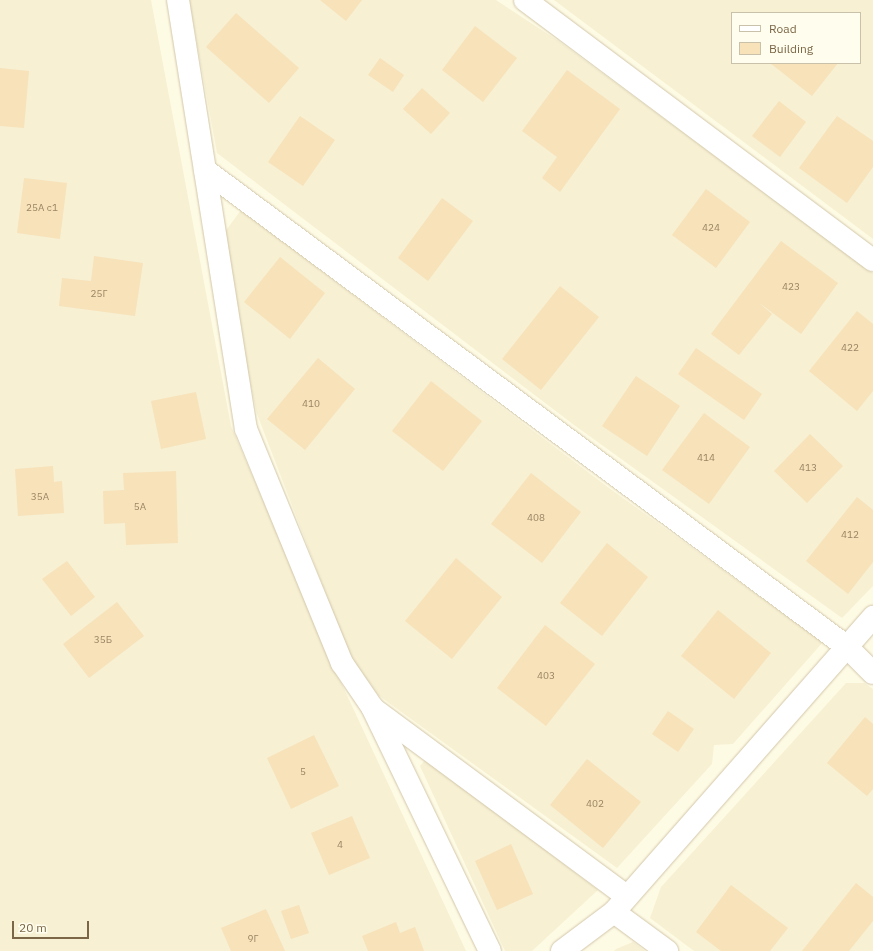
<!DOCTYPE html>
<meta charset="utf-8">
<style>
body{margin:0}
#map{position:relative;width:873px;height:951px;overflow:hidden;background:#fefbe5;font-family:"IBM Plex Sans",sans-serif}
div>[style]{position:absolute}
.residential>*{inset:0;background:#f7f0d3}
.building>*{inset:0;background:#f7e2ba}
.roads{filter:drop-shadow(0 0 1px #d2c6a9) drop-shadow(0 0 1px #d2c6a9)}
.minor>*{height:22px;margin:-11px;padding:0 11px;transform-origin:11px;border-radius:11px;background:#fff}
span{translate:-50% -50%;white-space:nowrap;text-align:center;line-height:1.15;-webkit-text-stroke:3.5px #fffded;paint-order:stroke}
.number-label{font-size:10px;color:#9a8664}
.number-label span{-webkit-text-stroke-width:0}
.legend{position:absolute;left:731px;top:12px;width:130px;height:52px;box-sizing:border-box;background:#fffded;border:1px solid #cac1ab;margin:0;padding:5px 7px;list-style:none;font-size:12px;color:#7b6747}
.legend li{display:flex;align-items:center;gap:8px;height:20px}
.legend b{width:20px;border:1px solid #cac1ab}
.scale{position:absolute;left:12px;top:921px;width:77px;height:18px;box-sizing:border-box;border:2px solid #7b6747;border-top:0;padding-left:5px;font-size:12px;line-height:14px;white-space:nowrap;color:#7b6747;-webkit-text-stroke:3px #fffded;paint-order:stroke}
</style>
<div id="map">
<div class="residential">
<i style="clip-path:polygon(0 0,151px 0,231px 426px,339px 678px,466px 951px,0 951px)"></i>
<i style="clip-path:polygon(189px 0,496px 0,560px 42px,873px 273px,873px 586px,842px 618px,574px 425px,217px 153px)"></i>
<i style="clip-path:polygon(evenodd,554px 0,873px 0,873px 239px,554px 0,732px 13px,860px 13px,860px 63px,732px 63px,732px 13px)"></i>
<i style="clip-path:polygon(241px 210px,609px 488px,823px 642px,733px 744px,714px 745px,712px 764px,617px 868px,378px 695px,349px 654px,257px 414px,219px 240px)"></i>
<i style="clip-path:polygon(846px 683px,864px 683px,873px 689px,873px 951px,694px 951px,650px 918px,661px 887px)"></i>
<i style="clip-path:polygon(426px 759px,598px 890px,532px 951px,505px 951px,420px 766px)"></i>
<i style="clip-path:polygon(633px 942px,645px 951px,614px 951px,616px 949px)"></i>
</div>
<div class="building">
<i style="clip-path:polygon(320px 0,362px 0,346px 21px)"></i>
<i style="clip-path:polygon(236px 13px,299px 68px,269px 103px,206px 47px)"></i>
<i style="clip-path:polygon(475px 26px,517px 58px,483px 102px,442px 70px)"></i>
<i style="clip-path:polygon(380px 58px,404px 75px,393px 92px,368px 75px)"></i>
<i style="clip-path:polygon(770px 63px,838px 63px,812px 96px)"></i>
<i style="clip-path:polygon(0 68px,29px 71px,24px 128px,0 126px)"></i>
<i style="clip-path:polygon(567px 70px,620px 109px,560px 192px,542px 178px,557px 157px,522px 131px)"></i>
<i style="clip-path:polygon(422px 88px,450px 113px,431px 134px,403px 109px)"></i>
<i style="clip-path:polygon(779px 101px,806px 122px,780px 157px,752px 136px)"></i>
<i style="clip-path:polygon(300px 116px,335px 140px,303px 186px,268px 162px)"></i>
<i style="clip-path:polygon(837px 116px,873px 141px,873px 167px,847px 203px,799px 168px)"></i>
<i style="clip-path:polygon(24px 178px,67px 183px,60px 239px,17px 233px)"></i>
<i style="clip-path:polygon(706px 189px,750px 222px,716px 268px,672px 235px)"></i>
<i style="clip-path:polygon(442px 198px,473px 221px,428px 281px,398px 258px)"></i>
<i style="clip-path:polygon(781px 241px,838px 283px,801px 334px,758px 302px,772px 314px,739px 355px,711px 334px)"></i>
<i style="clip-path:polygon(94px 256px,143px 263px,135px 316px,59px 306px,62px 278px,91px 281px)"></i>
<i style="clip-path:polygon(280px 257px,325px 293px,290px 339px,244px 302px)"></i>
<i style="clip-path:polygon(560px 286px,599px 317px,541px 390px,502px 359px)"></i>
<i style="clip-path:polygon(857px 311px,873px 324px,873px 391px,857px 411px,809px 371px)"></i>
<i style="clip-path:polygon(696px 348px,762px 394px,744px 420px,678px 374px)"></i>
<i style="clip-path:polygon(318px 358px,355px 389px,305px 450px,267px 419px)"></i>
<i style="clip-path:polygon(636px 376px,680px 406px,647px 456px,602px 426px)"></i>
<i style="clip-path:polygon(431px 381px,482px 421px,443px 471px,392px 431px)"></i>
<i style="clip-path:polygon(196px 392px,206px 439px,161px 449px,151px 401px)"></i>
<i style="clip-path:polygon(704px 413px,750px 447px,709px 504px,662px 470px)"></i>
<i style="clip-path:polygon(810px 434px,843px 466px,807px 503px,774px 471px)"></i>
<i style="clip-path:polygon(53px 466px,54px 482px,62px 481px,64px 513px,18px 516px,15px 469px)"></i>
<i style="clip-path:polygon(176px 471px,178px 543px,126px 545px,125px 523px,104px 524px,103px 491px,124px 490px,123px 473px)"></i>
<i style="clip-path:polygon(531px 473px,581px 512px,542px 563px,491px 524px)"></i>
<i style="clip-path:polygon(857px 497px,873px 510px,873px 562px,848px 594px,806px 561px)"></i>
<i style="clip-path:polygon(607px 543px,648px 577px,602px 636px,560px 603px)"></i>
<i style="clip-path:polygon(456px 558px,502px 597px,452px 659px,405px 621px)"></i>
<i style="clip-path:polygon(67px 561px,95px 597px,71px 616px,42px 579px)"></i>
<i style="clip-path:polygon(117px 602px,144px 636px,89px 678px,63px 644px)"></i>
<i style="clip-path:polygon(718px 610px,771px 653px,734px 699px,681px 656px)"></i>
<i style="clip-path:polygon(545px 625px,595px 664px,546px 726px,497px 688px)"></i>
<i style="clip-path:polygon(668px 711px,694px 729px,678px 752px,652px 734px)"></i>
<i style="clip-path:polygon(865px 717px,873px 724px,873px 789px,867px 796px,827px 763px)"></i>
<i style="clip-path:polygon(314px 735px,339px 786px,291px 809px,267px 758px)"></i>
<i style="clip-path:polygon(587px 759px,641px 802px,603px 848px,550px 805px)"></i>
<i style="clip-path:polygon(352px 816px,370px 858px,329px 875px,311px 833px)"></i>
<i style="clip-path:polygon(511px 844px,533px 894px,497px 910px,475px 861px)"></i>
<i style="clip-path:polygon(856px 883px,873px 897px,873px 921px,849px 951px,802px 951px)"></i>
<i style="clip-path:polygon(731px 885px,788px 928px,770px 951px,721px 951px,696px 932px)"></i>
<i style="clip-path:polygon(299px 905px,309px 933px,291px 939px,281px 911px)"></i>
<i style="clip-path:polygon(266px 909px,285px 951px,231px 951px,221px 928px)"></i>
<i style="clip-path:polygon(396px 922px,400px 933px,415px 927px,424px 951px,368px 951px,362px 936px)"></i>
</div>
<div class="roads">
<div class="minor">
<i style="left:178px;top:0;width:434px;rotate:81deg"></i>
<i style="left:246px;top:429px;width:253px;rotate:67.7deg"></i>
<i style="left:342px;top:663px;width:53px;rotate:55.7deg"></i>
<i style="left:372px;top:707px;width:271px;rotate:64.2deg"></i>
<i style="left:525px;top:0;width:434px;rotate:36.8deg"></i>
<i style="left:205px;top:170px;width:798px;rotate:36.6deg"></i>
<i style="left:846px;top:646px;width:38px;rotate:45deg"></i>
<i style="left:375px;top:710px;width:312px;rotate:36.5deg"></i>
<i style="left:614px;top:912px;width:66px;rotate:36.3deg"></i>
<i style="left:562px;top:951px;width:65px;rotate:-36.9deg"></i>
<i style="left:614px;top:912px;width:393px;rotate:-48.7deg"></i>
</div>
</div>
<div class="number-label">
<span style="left:42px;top:208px">25А с1</span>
<span style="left:711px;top:228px">424</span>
<span style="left:791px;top:287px">423</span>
<span style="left:99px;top:294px">25Г</span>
<span style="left:850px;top:348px">422</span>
<span style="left:311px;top:404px">410</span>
<span style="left:706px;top:458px">414</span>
<span style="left:808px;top:468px">413</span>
<span style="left:40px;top:497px">35А</span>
<span style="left:140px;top:507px">5А</span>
<span style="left:536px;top:518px">408</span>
<span style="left:850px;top:535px">412</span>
<span style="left:103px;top:640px">35Б</span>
<span style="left:546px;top:676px">403</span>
<span style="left:303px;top:772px">5</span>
<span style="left:595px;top:804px">402</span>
<span style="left:340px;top:845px">4</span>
<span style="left:253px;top:939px">9Г</span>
</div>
<ul class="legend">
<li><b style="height:5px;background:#fff"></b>Road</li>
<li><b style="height:11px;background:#f7e2ba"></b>Building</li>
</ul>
<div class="scale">20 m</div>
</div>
